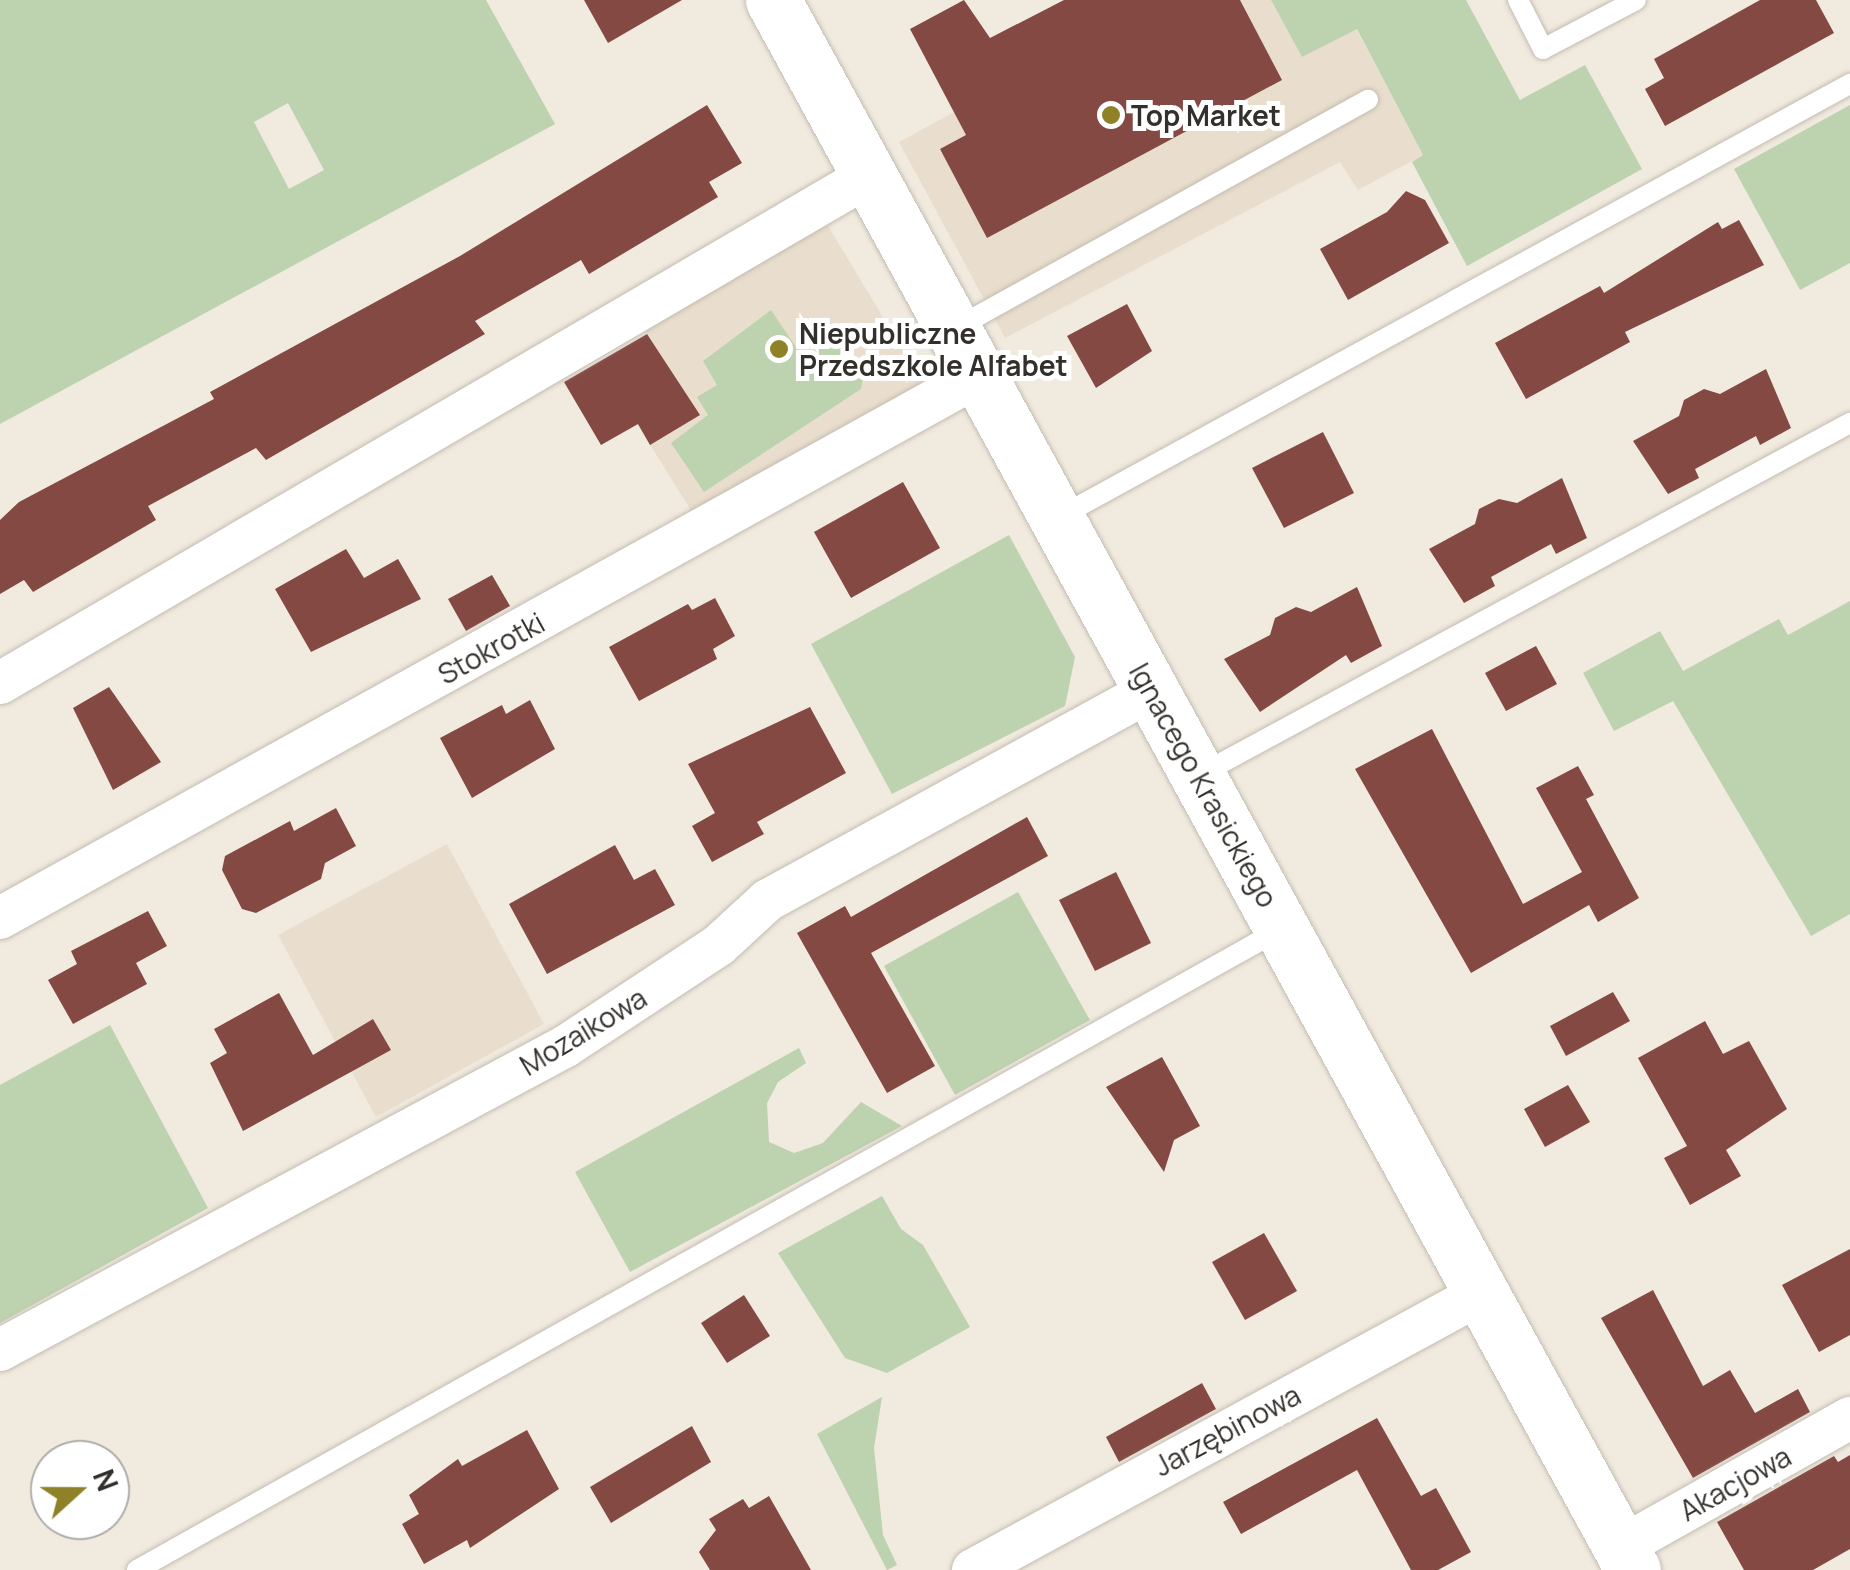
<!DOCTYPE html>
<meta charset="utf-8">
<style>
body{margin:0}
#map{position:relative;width:1850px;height:1570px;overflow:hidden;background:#f1eadf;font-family:Manrope,sans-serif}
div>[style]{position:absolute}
.built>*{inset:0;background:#e9decd}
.green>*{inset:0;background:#bdd2af}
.building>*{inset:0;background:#844943}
.roads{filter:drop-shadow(0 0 2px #c3bcb2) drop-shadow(0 0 2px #c3bcb2)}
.lane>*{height:20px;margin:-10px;padding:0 10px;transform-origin:10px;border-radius:10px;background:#fff}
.street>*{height:42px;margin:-21px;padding:0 21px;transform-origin:21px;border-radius:21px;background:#fff}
.secondary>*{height:55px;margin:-27.5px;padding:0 27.5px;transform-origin:27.5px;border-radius:27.5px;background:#fff}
.dots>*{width:28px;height:28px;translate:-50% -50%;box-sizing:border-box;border:5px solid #fff;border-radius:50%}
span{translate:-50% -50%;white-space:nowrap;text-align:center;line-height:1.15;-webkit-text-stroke:10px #fff;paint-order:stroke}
.poi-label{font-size:28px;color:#33302c;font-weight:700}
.left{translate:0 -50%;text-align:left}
.street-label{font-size:28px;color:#33302c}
.north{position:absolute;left:30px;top:1440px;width:100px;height:100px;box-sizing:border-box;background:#fff;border:2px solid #adacab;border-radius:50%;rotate:69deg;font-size:28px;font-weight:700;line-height:40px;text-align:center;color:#33302c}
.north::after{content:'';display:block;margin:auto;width:35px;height:45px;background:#8f8128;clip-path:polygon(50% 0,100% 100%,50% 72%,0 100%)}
</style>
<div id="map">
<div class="built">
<i style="clip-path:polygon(1161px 0,1271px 0,1302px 57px,1356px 28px,1423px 155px,1358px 190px,1340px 162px,1005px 338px,899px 142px)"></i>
<i style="clip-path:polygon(824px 219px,924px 386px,694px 515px,637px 424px,666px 368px,645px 331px)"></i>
<i style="clip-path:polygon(447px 844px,544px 1024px,376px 1117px,278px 935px)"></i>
</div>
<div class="green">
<i style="clip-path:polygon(evenodd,0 0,486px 0,555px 124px,0 424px,0 0,288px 103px,324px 170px,289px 189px,254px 122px,288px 103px)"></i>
<i style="clip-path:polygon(1271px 0,1466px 0,1520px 100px,1585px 65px,1642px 169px,1467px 266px,1412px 162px,1423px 155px,1357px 29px,1302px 57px)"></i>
<i style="clip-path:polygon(1850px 105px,1850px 263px,1800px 290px,1734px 169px)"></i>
<i style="clip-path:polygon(771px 310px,804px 359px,834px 337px,863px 378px,861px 389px,704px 492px,671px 443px,708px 415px,697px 397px,717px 385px,703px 361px)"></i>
<i style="clip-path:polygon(1009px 535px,1075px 657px,1065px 706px,892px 794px,811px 644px)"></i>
<i style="clip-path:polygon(1850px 601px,1850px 914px,1811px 936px,1673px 701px,1614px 731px,1583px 673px,1660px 631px,1683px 671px,1779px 619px,1788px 635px)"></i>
<i style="clip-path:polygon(1018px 892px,1090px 1020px,955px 1095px,884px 966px)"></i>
<i style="clip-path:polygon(110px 1025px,208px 1208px,0 1323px,0 1085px)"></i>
<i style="clip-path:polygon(799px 1048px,806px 1063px,778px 1082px,767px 1103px,769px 1142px,794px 1153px,823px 1143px,861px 1102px,902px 1126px,630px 1272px,575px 1172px)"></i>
<i style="clip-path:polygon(882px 1196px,901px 1229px,923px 1245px,970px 1327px,887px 1373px,845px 1358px,778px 1253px)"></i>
<i style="clip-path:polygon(882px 1397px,874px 1448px,883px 1535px,897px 1565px,887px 1570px,817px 1434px)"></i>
</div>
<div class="building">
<i style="clip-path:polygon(584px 0,682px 0,608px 43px)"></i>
<i style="clip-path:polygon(964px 0,990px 38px,1064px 0,1240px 0,1282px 80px,987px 238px,940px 149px,966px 135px,910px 29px)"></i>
<i style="clip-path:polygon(1760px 0,1816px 0,1834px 33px,1665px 126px,1645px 89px,1664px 78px,1654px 59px)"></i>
<i style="clip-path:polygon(707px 105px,742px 163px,709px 182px,718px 197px,589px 274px,581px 260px,475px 321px,485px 334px,266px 460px,256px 448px,148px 506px,156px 520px,33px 592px,24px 580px,0 594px,0 520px,19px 502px,214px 399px,210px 392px,460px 256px)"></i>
<i style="clip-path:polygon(1406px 191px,1425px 200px,1449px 243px,1348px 300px,1320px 249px,1387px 212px)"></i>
<i style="clip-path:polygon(1739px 220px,1764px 265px,1625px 332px,1630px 342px,1526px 399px,1495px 343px,1600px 286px,1604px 293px,1718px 222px,1722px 229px)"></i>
<i style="clip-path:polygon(1127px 304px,1152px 351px,1096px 388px,1067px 336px)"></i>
<i style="clip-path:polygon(647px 334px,700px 415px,650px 445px,638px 424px,601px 445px,564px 382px)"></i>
<i style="clip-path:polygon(1766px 369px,1791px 428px,1760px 445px,1756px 436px,1695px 469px,1699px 478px,1668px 494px,1633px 441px,1679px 416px,1684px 400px,1704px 389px,1720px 394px)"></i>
<i style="clip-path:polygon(1323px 432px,1354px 493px,1284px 528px,1252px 468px)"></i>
<i style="clip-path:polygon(1562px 478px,1587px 538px,1556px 554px,1551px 544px,1491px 577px,1495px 586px,1464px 603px,1429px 549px,1475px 524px,1479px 509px,1499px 499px,1517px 503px)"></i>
<i style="clip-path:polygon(903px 482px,940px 548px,851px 598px,814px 532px)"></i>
<i style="clip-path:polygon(346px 549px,364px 578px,398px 559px,421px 599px,311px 652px,275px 589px)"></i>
<i style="clip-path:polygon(492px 575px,510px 606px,466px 631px,448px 599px)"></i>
<i style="clip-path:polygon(1357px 587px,1382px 646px,1351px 663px,1346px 655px,1260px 712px,1224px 659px,1270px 635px,1275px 618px,1296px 607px,1311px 612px)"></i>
<i style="clip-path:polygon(715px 598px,735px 636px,713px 649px,717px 659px,639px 701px,609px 647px,688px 604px,692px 610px)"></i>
<i style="clip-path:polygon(1536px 646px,1557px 684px,1506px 711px,1485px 673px)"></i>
<i style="clip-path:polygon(109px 687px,161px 762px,113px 790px,73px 708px)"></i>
<i style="clip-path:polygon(530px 700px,555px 749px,472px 798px,440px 738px,502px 705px,506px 714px)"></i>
<i style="clip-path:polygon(810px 707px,846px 773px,757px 822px,764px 834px,712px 862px,692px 826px,715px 813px,688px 764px)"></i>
<i style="clip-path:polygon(1432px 729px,1523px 904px,1582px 872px,1536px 788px,1578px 766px,1594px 795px,1586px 799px,1639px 898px,1598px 922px,1589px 905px,1471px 973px,1355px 769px)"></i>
<i style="clip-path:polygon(336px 808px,356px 846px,325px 863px,321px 879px,256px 913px,242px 909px,222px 870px,225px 856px,290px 821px,294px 831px)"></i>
<i style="clip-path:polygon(1027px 817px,1048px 856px,871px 953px,935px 1066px,887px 1093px,797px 933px,845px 906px,851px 917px)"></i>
<i style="clip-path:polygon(615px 845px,634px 880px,655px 869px,675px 905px,547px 974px,509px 904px)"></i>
<i style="clip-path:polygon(1116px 872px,1151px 943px,1095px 971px,1059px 900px)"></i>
<i style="clip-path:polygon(148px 911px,167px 946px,136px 963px,147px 984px,73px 1024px,48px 980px,77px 964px,71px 951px)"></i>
<i style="clip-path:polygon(1613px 992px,1630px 1021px,1566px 1056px,1550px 1026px)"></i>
<i style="clip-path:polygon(279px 993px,313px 1055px,373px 1019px,391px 1050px,243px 1131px,210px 1063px,227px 1053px,214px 1029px)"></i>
<i style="clip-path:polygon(1705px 1021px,1723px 1054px,1749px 1041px,1787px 1109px,1726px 1150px,1741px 1176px,1690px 1205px,1664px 1158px,1687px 1146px,1638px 1058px)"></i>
<i style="clip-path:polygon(1162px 1057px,1200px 1126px,1174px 1140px,1164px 1172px,1106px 1087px)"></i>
<i style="clip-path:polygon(1568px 1085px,1590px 1122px,1545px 1147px,1524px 1109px)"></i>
<i style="clip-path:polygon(1264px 1233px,1297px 1291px,1245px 1320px,1212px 1262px)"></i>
<i style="clip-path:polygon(1850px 1249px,1850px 1335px,1819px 1352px,1782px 1285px)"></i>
<i style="clip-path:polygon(1653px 1290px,1703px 1386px,1730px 1370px,1755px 1413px,1798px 1389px,1810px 1412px,1693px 1478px,1601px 1318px)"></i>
<i style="clip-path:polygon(744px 1295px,770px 1336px,727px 1363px,701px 1323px)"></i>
<i style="clip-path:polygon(1202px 1383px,1216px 1409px,1119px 1462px,1106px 1437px)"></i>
<i style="clip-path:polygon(1377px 1418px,1421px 1496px,1436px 1488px,1471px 1552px,1438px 1570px,1411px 1570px,1357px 1470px,1241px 1534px,1223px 1502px)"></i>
<i style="clip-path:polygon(692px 1426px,711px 1462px,611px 1523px,590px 1487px)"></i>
<i style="clip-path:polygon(527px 1430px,559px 1489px,470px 1548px,467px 1540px,424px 1564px,402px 1524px,419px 1514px,409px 1495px,458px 1459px,462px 1466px)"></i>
<i style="clip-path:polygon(1850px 1455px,1850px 1549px,1813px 1570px,1744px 1570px,1717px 1522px,1834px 1456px,1838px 1462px)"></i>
<i style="clip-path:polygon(769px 1496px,811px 1570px,710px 1570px,699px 1552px,716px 1530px,709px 1519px,743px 1499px,749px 1508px)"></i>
</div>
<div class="roads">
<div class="lane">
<i style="left:1518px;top:0;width:55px;rotate:63deg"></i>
<i style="left:1543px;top:49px;width:105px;rotate:-27.8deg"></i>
<i style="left:956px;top:328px;width:471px;rotate:-29deg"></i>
<i style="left:1059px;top:517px;width:902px;rotate:-28.7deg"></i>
<i style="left:1201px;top:774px;width:738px;rotate:-28.41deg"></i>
<i style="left:137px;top:1570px;width:1311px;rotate:-29.26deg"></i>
</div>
<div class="street">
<i style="left:0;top:683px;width:1007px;rotate:-30.28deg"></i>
<i style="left:0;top:918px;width:1120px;rotate:-28.99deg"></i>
<i style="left:0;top:1350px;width:642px;rotate:-28.24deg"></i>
<i style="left:566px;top:1046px;width:183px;rotate:-33.4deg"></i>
<i style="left:719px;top:945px;width:67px;rotate:-42.6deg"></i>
<i style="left:768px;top:900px;width:438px;rotate:-28.7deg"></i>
<i style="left:1621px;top:1547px;width:263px;rotate:-29.4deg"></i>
<i style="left:973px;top:1570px;width:579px;rotate:-28.56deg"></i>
</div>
<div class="secondary">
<i style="left:773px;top:0;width:1790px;rotate:61.29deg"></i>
</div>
</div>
<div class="dots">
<i style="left:1111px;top:115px;background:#8f8128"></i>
<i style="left:779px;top:349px;background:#8f8128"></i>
</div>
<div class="poi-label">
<span class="left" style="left:1131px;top:115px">Top Market</span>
<span class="left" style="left:799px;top:349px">Niepubliczne<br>Przedszkole Alfabet</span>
</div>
<div class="street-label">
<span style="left:491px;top:648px;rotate:-29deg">Stokrotki</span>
<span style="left:1204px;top:785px;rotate:61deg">Ignacego Krasickiego</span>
<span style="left:583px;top:1031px;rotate:-31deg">Mozaikowa</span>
<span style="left:1227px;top:1430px;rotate:-28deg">Jarzębinowa</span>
<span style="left:1735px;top:1483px;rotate:-29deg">Akacjowa</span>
</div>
<div class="north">N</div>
</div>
